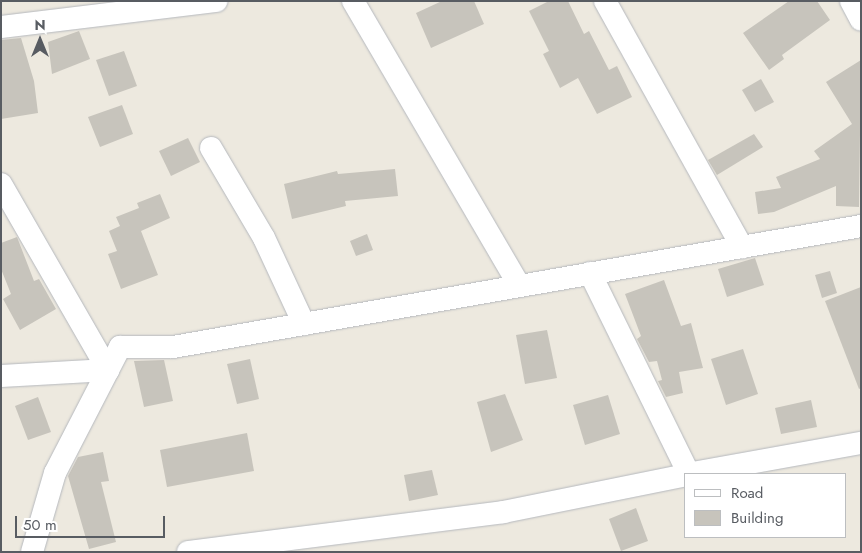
<!DOCTYPE html>
<style>
body{margin:0}
#map{position:relative;width:862px;height:553px;overflow:hidden;background:#ede9df;font-family:Jost,sans-serif}
div>[style]{position:absolute}
.building>*{inset:0;background:#c7c4bc}
.roads{filter:drop-shadow(0 0 1px #b5b8bd) drop-shadow(0 0 1px #b5b8bd)}
.minor>*{height:22px;margin:-11px;padding:0 11px;transform-origin:11px;border-radius:11px;background:#fff}
span{translate:-50% -50%;white-space:nowrap;text-align:center;line-height:1.15;-webkit-text-stroke:5px #fff;paint-order:stroke}
.frame{position:absolute;inset:0;border:2px solid #585c62;pointer-events:none}
.legend{position:absolute;left:684px;top:473px;width:162px;height:65px;box-sizing:border-box;background:#fff;border:1px solid #bcbec0;margin:0;padding:6px 9px;list-style:none;font-size:15px;color:#585c62}
.legend li{display:flex;align-items:center;gap:10px;height:25px}
.legend b{width:25px;border:1px solid #bcbec0}
.north{position:absolute;left:15px;top:15px;width:50px;height:50px;-webkit-text-stroke:4px #fff;paint-order:stroke;rotate:0deg;font-size:14px;font-weight:700;line-height:20px;text-align:center;color:#585c62}
.north::after{content:'';display:block;margin:auto;width:18px;height:22px;background:#585c62;clip-path:polygon(50% 0,100% 100%,50% 72%,0 100%)}
.scale{position:absolute;left:15px;top:516px;width:150px;height:22px;box-sizing:border-box;border:2px solid #585c62;border-top:0;padding-left:6px;font-size:15px;line-height:18px;white-space:nowrap;color:#585c62;-webkit-text-stroke:4px #fff;paint-order:stroke}
</style>
<div id="map">
<div class="building">
<i style="clip-path:polygon(442px 1px,474px 1px,484px 24px,431px 48px,416px 13px)"></i>
<i style="clip-path:polygon(549px 1px,568px 1px,584px 34px,589px 31px,609px 70px,617px 66px,632px 97px,597px 114px,578px 78px,560px 88px,543px 54px,549px 51px,529px 11px)"></i>
<i style="clip-path:polygon(789px 1px,817px 1px,830px 20px,782px 55px,784px 59px,769px 70px,743px 33px)"></i>
<i style="clip-path:polygon(79px 31px,90px 59px,52px 74px,48px 42px)"></i>
<i style="clip-path:polygon(21px 38px,34px 81px,38px 113px,1px 119px,1px 40px)"></i>
<i style="clip-path:polygon(124px 51px,137px 86px,109px 96px,96px 60px)"></i>
<i style="clip-path:polygon(861px 60px,859px 207px,836px 206px,836px 186px,774px 212px,758px 214px,755px 192px,781px 188px,776px 177px,820px 159px,814px 151px,852px 124px,826px 82px)"></i>
<i style="clip-path:polygon(761px 79px,774px 102px,755px 112px,742px 90px)"></i>
<i style="clip-path:polygon(122px 105px,133px 134px,100px 147px,88px 117px)"></i>
<i style="clip-path:polygon(754px 134px,763px 147px,717px 175px,708px 160px)"></i>
<i style="clip-path:polygon(188px 138px,200px 162px,171px 176px,159px 151px)"></i>
<i style="clip-path:polygon(395px 169px,398px 196px,345px 201px,346px 206px,292px 219px,284px 184px,337px 171px,338px 174px)"></i>
<i style="clip-path:polygon(160px 194px,170px 218px,141px 231px,158px 275px,121px 289px,108px 254px,117px 251px,109px 231px,120px 226px,116px 217px,139px 208px,137px 203px)"></i>
<i style="clip-path:polygon(367px 234px,373px 250px,356px 256px,350px 241px)"></i>
<i style="clip-path:polygon(17px 237px,34px 281px,39px 279px,56px 309px,20px 330px,3px 299px,11px 294px,1px 269px,1px 243px)"></i>
<i style="clip-path:polygon(755px 258px,764px 285px,727px 297px,718px 269px)"></i>
<i style="clip-path:polygon(830px 271px,837px 293px,822px 298px,815px 275px)"></i>
<i style="clip-path:polygon(664px 280px,681px 326px,691px 323px,703px 368px,679px 372px,683px 393px,666px 397px,658px 381px,662px 380px,657px 361px,649px 362px,637px 339px,641px 336px,625px 294px)"></i>
<i style="clip-path:polygon(861px 287px,861px 388px,859px 389px,825px 301px)"></i>
<i style="clip-path:polygon(547px 330px,557px 378px,525px 384px,516px 335px)"></i>
<i style="clip-path:polygon(743px 349px,758px 394px,726px 405px,711px 359px)"></i>
<i style="clip-path:polygon(250px 359px,259px 399px,237px 404px,227px 364px)"></i>
<i style="clip-path:polygon(164px 360px,173px 401px,144px 407px,134px 361px)"></i>
<i style="clip-path:polygon(505px 394px,523px 440px,491px 452px,477px 402px)"></i>
<i style="clip-path:polygon(608px 395px,620px 434px,585px 445px,573px 405px)"></i>
<i style="clip-path:polygon(38px 397px,51px 432px,28px 440px,15px 406px)"></i>
<i style="clip-path:polygon(811px 400px,817px 427px,781px 434px,775px 408px)"></i>
<i style="clip-path:polygon(247px 433px,254px 471px,167px 487px,160px 450px)"></i>
<i style="clip-path:polygon(103px 452px,109px 481px,101px 482px,116px 542px,89px 549px,68px 476px,78px 457px)"></i>
<i style="clip-path:polygon(432px 470px,438px 495px,409px 501px,404px 475px)"></i>
<i style="clip-path:polygon(636px 508px,648px 541px,621px 551px,609px 519px)"></i>
</div>
<div class="roads">
<div class="minor">
<i style="left:353px;top:1px;width:329px;rotate:59.7deg"></i>
<i style="left:605px;top:1px;width:282px;rotate:60.9deg"></i>
<i style="left:851px;top:1px;width:21px;rotate:62deg"></i>
<i style="left:1px;top:27px;width:217px;rotate:-6.9deg"></i>
<i style="left:211px;top:148px;width:104px;rotate:59.5deg"></i>
<i style="left:264px;top:238px;width:95px;rotate:65.1deg"></i>
<i style="left:1px;top:184px;width:215px;rotate:60.1deg"></i>
<i style="left:108px;top:370px;width:107px;rotate:176.8deg"></i>
<i style="left:590px;top:273px;width:224px;rotate:63.8deg"></i>
<i style="left:688px;top:474px;width:176px;rotate:-10.2deg"></i>
<i style="left:32px;top:552px;width:82px;rotate:-73.8deg"></i>
<i style="left:55px;top:473px;width:142px;rotate:-62.7deg"></i>
<i style="left:120px;top:347px;width:53px"></i>
<i style="left:173px;top:347px;width:699px;rotate:-9.97deg"></i>
<i style="left:188px;top:552px;width:318px;rotate:-7.2deg"></i>
<i style="left:503px;top:512px;width:187px;rotate:-11.4deg"></i>
</div>
</div>
<div class="frame"></div>
<ul class="legend">
<li><b style="height:6px;background:#fff"></b>Road</li>
<li><b style="height:14px;background:#c7c4bc"></b>Building</li>
</ul>
<div class="north">N</div>
<div class="scale">50 m</div>
</div>
